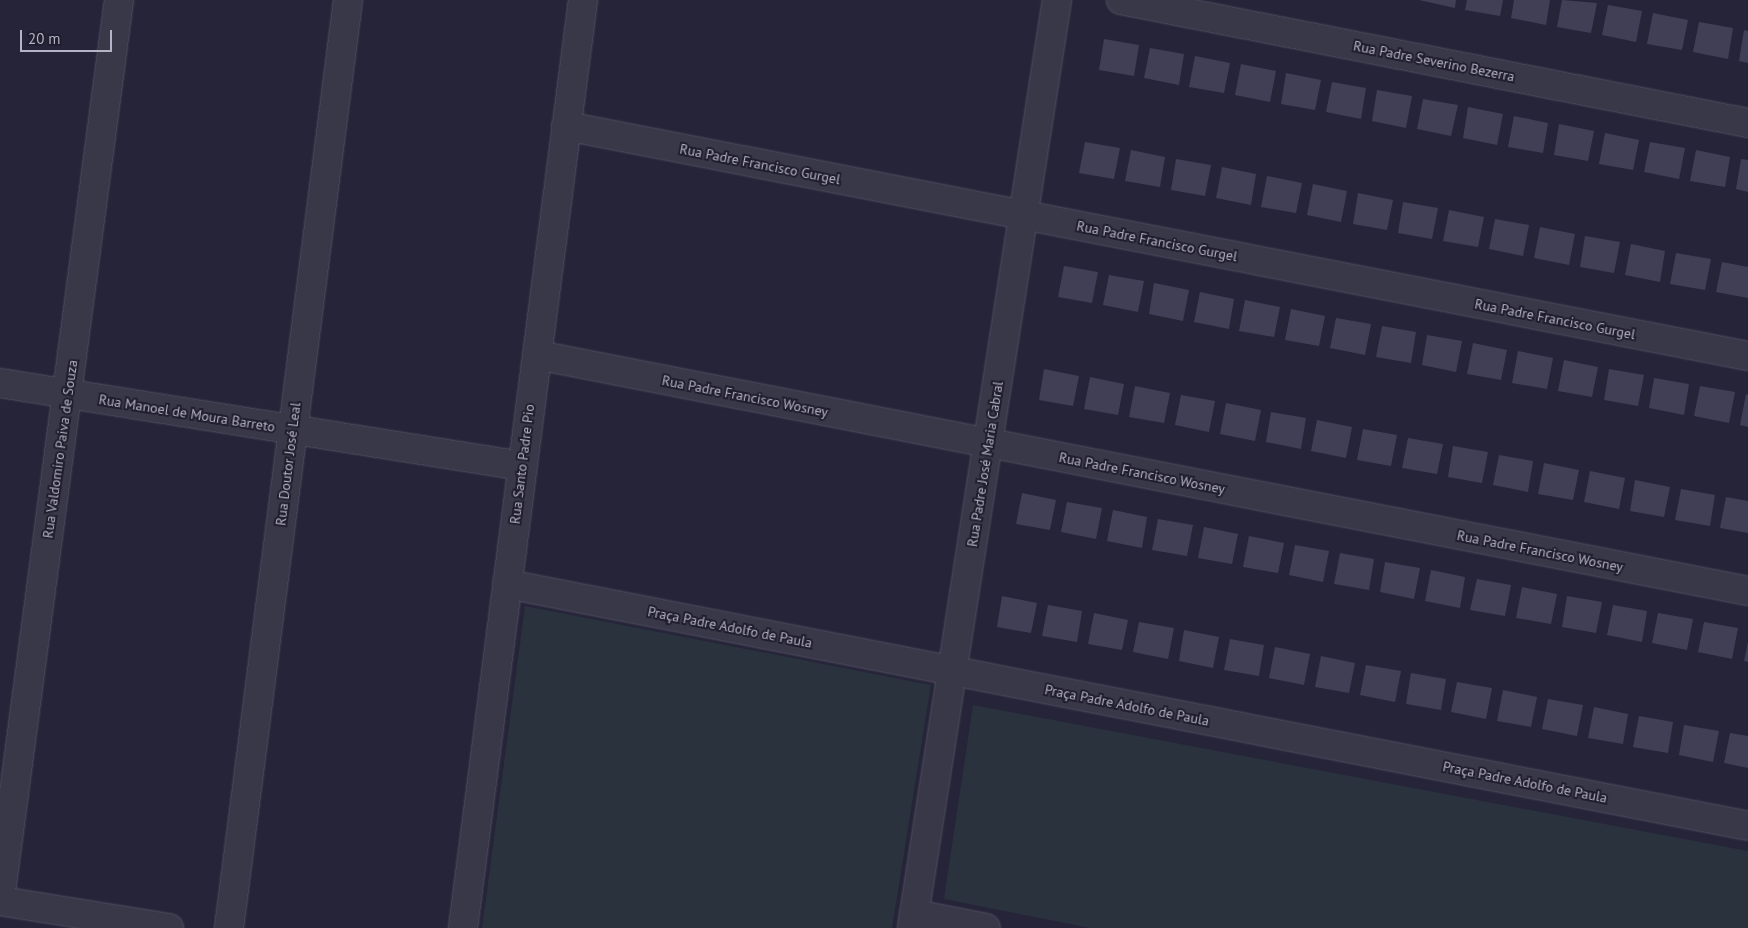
<!DOCTYPE html>
<meta charset="utf-8">
<style>
body{margin:0}
#map{position:relative;width:1748px;height:928px;overflow:hidden;background:#262439;font-family:"PT Sans",sans-serif}
div>[style]{position:absolute}
.green>*{inset:0;background:#29323d}
.building>*{inset:0;background:#413f56}
.roads{filter:drop-shadow(0 0 1px #525061) drop-shadow(0 0 1px #525061)}
.minor>*{height:28px;margin:-14px;padding:0 14px;transform-origin:14px;border-radius:14px;background:#393849}
span{translate:-50% -50%;white-space:nowrap;text-align:center;line-height:1.15;-webkit-text-stroke:4px #1f1d2e;paint-order:stroke}
.street-label{font-size:14px;color:#b5b3c5}
.scale{position:absolute;left:20px;top:30px;width:92px;height:22px;box-sizing:border-box;border:2px solid #b5b3c5;border-top:0;padding-left:6px;font-size:15px;line-height:18px;white-space:nowrap;color:#b5b3c5;-webkit-text-stroke:4px #1f1d2e;paint-order:stroke}
</style>
<div id="map">
<div class="green">
<i style="clip-path:polygon(525px 606px,931px 685px,892px 928px,482px 928px)"></i>
<i style="clip-path:polygon(973px 705px,1748px 851px,1748px 928px,1090px 928px,944px 899px)"></i>
</div>
<div class="building">
<i style="clip-path:polygon(1419px 0,1456px 0,1455px 8px)"></i>
<i style="clip-path:polygon(1467px 0,1503px 0,1500px 16px,1465px 10px)"></i>
<i style="clip-path:polygon(1514px 0,1550px 0,1546px 25px,1511px 18px)"></i>
<i style="clip-path:polygon(1562px 0,1597px 3px,1591px 33px,1557px 27px)"></i>
<i style="clip-path:polygon(1608px 5px,1642px 11px,1636px 42px,1602px 35px)"></i>
<i style="clip-path:polygon(1653px 13px,1688px 20px,1682px 50px,1647px 44px)"></i>
<i style="clip-path:polygon(1699px 22px,1733px 28px,1728px 59px,1693px 52px)"></i>
<i style="clip-path:polygon(1744px 30px,1748px 31px,1748px 63px,1739px 61px)"></i>
<i style="clip-path:polygon(1104px 39px,1139px 45px,1134px 76px,1099px 70px)"></i>
<i style="clip-path:polygon(1150px 48px,1184px 54px,1179px 85px,1144px 78px)"></i>
<i style="clip-path:polygon(1195px 56px,1230px 63px,1224px 93px,1189px 87px)"></i>
<i style="clip-path:polygon(1241px 64px,1276px 71px,1270px 102px,1235px 95px)"></i>
<i style="clip-path:polygon(1286px 73px,1321px 80px,1315px 110px,1281px 104px)"></i>
<i style="clip-path:polygon(1332px 82px,1366px 88px,1361px 119px,1326px 112px)"></i>
<i style="clip-path:polygon(1377px 90px,1412px 96px,1406px 128px,1372px 121px)"></i>
<i style="clip-path:polygon(1423px 99px,1458px 105px,1451px 136px,1417px 129px)"></i>
<i style="clip-path:polygon(1468px 107px,1503px 114px,1497px 145px,1463px 138px)"></i>
<i style="clip-path:polygon(1514px 116px,1548px 123px,1543px 153px,1508px 147px)"></i>
<i style="clip-path:polygon(1559px 124px,1594px 131px,1588px 161px,1554px 155px)"></i>
<i style="clip-path:polygon(1605px 133px,1639px 140px,1633px 170px,1599px 164px)"></i>
<i style="clip-path:polygon(1085px 142px,1120px 148px,1114px 179px,1079px 173px)"></i>
<i style="clip-path:polygon(1650px 142px,1685px 148px,1679px 179px,1644px 172px)"></i>
<i style="clip-path:polygon(1131px 150px,1165px 157px,1160px 187px,1125px 181px)"></i>
<i style="clip-path:polygon(1696px 150px,1730px 157px,1725px 187px,1690px 181px)"></i>
<i style="clip-path:polygon(1176px 159px,1211px 165px,1205px 196px,1171px 190px)"></i>
<i style="clip-path:polygon(1741px 159px,1748px 160px,1748px 192px,1736px 189px)"></i>
<i style="clip-path:polygon(1222px 167px,1256px 174px,1251px 205px,1216px 198px)"></i>
<i style="clip-path:polygon(1267px 176px,1302px 183px,1296px 213px,1261px 207px)"></i>
<i style="clip-path:polygon(1313px 184px,1347px 191px,1341px 222px,1307px 215px)"></i>
<i style="clip-path:polygon(1358px 193px,1393px 200px,1387px 230px,1353px 224px)"></i>
<i style="clip-path:polygon(1403px 202px,1438px 208px,1432px 239px,1398px 233px)"></i>
<i style="clip-path:polygon(1449px 210px,1484px 217px,1478px 247px,1443px 241px)"></i>
<i style="clip-path:polygon(1495px 219px,1529px 225px,1523px 256px,1489px 249px)"></i>
<i style="clip-path:polygon(1540px 227px,1575px 234px,1569px 265px,1534px 258px)"></i>
<i style="clip-path:polygon(1585px 236px,1620px 242px,1614px 273px,1580px 267px)"></i>
<i style="clip-path:polygon(1631px 244px,1665px 251px,1660px 282px,1625px 275px)"></i>
<i style="clip-path:polygon(1676px 253px,1711px 259px,1705px 290px,1670px 284px)"></i>
<i style="clip-path:polygon(1722px 262px,1748px 267px,1748px 298px,1716px 292px)"></i>
<i style="clip-path:polygon(1064px 266px,1098px 272px,1092px 303px,1058px 297px)"></i>
<i style="clip-path:polygon(1109px 275px,1144px 281px,1138px 312px,1103px 305px)"></i>
<i style="clip-path:polygon(1154px 283px,1189px 290px,1183px 321px,1149px 314px)"></i>
<i style="clip-path:polygon(1200px 292px,1234px 299px,1229px 329px,1194px 322px)"></i>
<i style="clip-path:polygon(1245px 300px,1280px 307px,1274px 337px,1239px 331px)"></i>
<i style="clip-path:polygon(1291px 309px,1325px 316px,1319px 346px,1285px 340px)"></i>
<i style="clip-path:polygon(1336px 318px,1371px 324px,1365px 355px,1330px 348px)"></i>
<i style="clip-path:polygon(1382px 326px,1416px 332px,1411px 363px,1376px 357px)"></i>
<i style="clip-path:polygon(1427px 335px,1462px 341px,1456px 372px,1422px 365px)"></i>
<i style="clip-path:polygon(1473px 343px,1507px 350px,1501px 380px,1467px 374px)"></i>
<i style="clip-path:polygon(1518px 351px,1553px 358px,1547px 389px,1512px 383px)"></i>
<i style="clip-path:polygon(1564px 360px,1598px 367px,1592px 397px,1558px 391px)"></i>
<i style="clip-path:polygon(1044px 369px,1079px 376px,1073px 406px,1039px 400px)"></i>
<i style="clip-path:polygon(1609px 369px,1644px 375px,1638px 406px,1604px 400px)"></i>
<i style="clip-path:polygon(1090px 377px,1124px 384px,1118px 415px,1084px 409px)"></i>
<i style="clip-path:polygon(1654px 378px,1689px 384px,1684px 415px,1649px 408px)"></i>
<i style="clip-path:polygon(1135px 386px,1170px 393px,1164px 423px,1129px 417px)"></i>
<i style="clip-path:polygon(1700px 386px,1735px 392px,1729px 423px,1694px 416px)"></i>
<i style="clip-path:polygon(1746px 394px,1748px 395px,1748px 427px,1740px 425px)"></i>
<i style="clip-path:polygon(1181px 395px,1215px 401px,1209px 432px,1175px 425px)"></i>
<i style="clip-path:polygon(1226px 403px,1261px 410px,1255px 441px,1220px 434px)"></i>
<i style="clip-path:polygon(1271px 412px,1306px 418px,1301px 449px,1266px 442px)"></i>
<i style="clip-path:polygon(1317px 420px,1352px 427px,1346px 458px,1311px 451px)"></i>
<i style="clip-path:polygon(1363px 429px,1397px 435px,1391px 466px,1357px 460px)"></i>
<i style="clip-path:polygon(1408px 438px,1443px 444px,1437px 474px,1402px 468px)"></i>
<i style="clip-path:polygon(1453px 446px,1488px 452px,1482px 483px,1448px 477px)"></i>
<i style="clip-path:polygon(1499px 455px,1533px 461px,1528px 492px,1493px 485px)"></i>
<i style="clip-path:polygon(1544px 463px,1579px 470px,1573px 500px,1538px 494px)"></i>
<i style="clip-path:polygon(1590px 471px,1625px 478px,1619px 509px,1584px 502px)"></i>
<i style="clip-path:polygon(1635px 480px,1670px 487px,1664px 517px,1630px 511px)"></i>
<i style="clip-path:polygon(1681px 489px,1715px 495px,1710px 526px,1675px 520px)"></i>
<i style="clip-path:polygon(1022px 493px,1056px 500px,1050px 530px,1016px 524px)"></i>
<i style="clip-path:polygon(1726px 497px,1748px 501px,1748px 533px,1720px 528px)"></i>
<i style="clip-path:polygon(1067px 502px,1102px 508px,1096px 539px,1061px 532px)"></i>
<i style="clip-path:polygon(1113px 510px,1147px 517px,1142px 548px,1107px 541px)"></i>
<i style="clip-path:polygon(1158px 519px,1193px 525px,1187px 556px,1152px 550px)"></i>
<i style="clip-path:polygon(1204px 527px,1238px 534px,1232px 564px,1198px 558px)"></i>
<i style="clip-path:polygon(1249px 536px,1284px 543px,1278px 573px,1243px 567px)"></i>
<i style="clip-path:polygon(1295px 545px,1329px 551px,1323px 582px,1289px 575px)"></i>
<i style="clip-path:polygon(1340px 553px,1374px 559px,1369px 590px,1334px 584px)"></i>
<i style="clip-path:polygon(1385px 562px,1420px 568px,1414px 599px,1380px 592px)"></i>
<i style="clip-path:polygon(1431px 570px,1465px 577px,1460px 608px,1425px 601px)"></i>
<i style="clip-path:polygon(1477px 579px,1511px 585px,1505px 616px,1470px 610px)"></i>
<i style="clip-path:polygon(1522px 587px,1557px 594px,1551px 624px,1516px 618px)"></i>
<i style="clip-path:polygon(1002px 596px,1037px 603px,1031px 633px,997px 627px)"></i>
<i style="clip-path:polygon(1567px 596px,1602px 602px,1596px 633px,1562px 627px)"></i>
<i style="clip-path:polygon(1048px 605px,1082px 611px,1077px 642px,1042px 636px)"></i>
<i style="clip-path:polygon(1613px 605px,1647px 611px,1642px 642px,1607px 635px)"></i>
<i style="clip-path:polygon(1094px 613px,1128px 620px,1122px 650px,1088px 644px)"></i>
<i style="clip-path:polygon(1658px 613px,1693px 619px,1687px 650px,1652px 643px)"></i>
<i style="clip-path:polygon(1139px 622px,1174px 628px,1168px 659px,1133px 652px)"></i>
<i style="clip-path:polygon(1704px 622px,1738px 628px,1732px 659px,1698px 652px)"></i>
<i style="clip-path:polygon(1184px 630px,1219px 637px,1213px 668px,1179px 661px)"></i>
<i style="clip-path:polygon(1230px 639px,1264px 645px,1259px 676px,1224px 670px)"></i>
<i style="clip-path:polygon(1748px 642px,1748px 662px,1744px 661px)"></i>
<i style="clip-path:polygon(1275px 647px,1310px 654px,1304px 685px,1269px 678px)"></i>
<i style="clip-path:polygon(1321px 656px,1355px 663px,1349px 693px,1315px 687px)"></i>
<i style="clip-path:polygon(1366px 665px,1401px 671px,1395px 702px,1360px 695px)"></i>
<i style="clip-path:polygon(1411px 673px,1446px 679px,1441px 710px,1406px 704px)"></i>
<i style="clip-path:polygon(1457px 682px,1492px 688px,1486px 719px,1451px 712px)"></i>
<i style="clip-path:polygon(1503px 690px,1537px 697px,1531px 727px,1497px 721px)"></i>
<i style="clip-path:polygon(1548px 699px,1583px 705px,1577px 736px,1542px 729px)"></i>
<i style="clip-path:polygon(1594px 707px,1628px 714px,1623px 744px,1588px 738px)"></i>
<i style="clip-path:polygon(1639px 716px,1673px 722px,1668px 753px,1633px 747px)"></i>
<i style="clip-path:polygon(1684px 725px,1719px 731px,1713px 762px,1679px 755px)"></i>
<i style="clip-path:polygon(1730px 733px,1748px 736px,1748px 768px,1724px 763px)"></i>
</div>
<div class="roads">
<div class="minor">
<i style="left:1121px;top:0;width:639px;rotate:11.1deg"></i>
<i style="left:566px;top:126px;width:1204px;rotate:11.01deg"></i>
<i style="left:537px;top:355px;width:1234px;rotate:11.03deg"></i>
<i style="left:0;top:383px;width:529px;rotate:9.03deg"></i>
<i style="left:507px;top:584px;width:1264px;rotate:11.03deg"></i>
<i style="left:0;top:899px;width:907px;rotate:-82.46deg"></i>
<i style="left:0;top:901px;width:171px;rotate:9.1deg"></i>
<i style="left:914px;top:914px;width:73px;rotate:11deg"></i>
<i style="left:229px;top:928px;width:936px;rotate:-82.69deg"></i>
<i style="left:463px;top:928px;width:936px;rotate:-82.63deg"></i>
<i style="left:912px;top:928px;width:939px;rotate:-81.12deg"></i>
</div>
</div>
<div class="street-label">
<span style="left:1434px;top:61px;rotate:11deg">Rua Padre Severino Bezerra</span>
<span style="left:760px;top:164px;rotate:11deg">Rua Padre Francisco Gurgel</span>
<span style="left:1157px;top:241px;rotate:11deg">Rua Padre Francisco Gurgel</span>
<span style="left:1555px;top:319px;rotate:11deg">Rua Padre Francisco Gurgel</span>
<span style="left:745px;top:396px;rotate:11deg">Rua Padre Francisco Wosney</span>
<span style="left:187px;top:413px;rotate:9deg">Rua Manoel de Moura Barreto</span>
<span style="left:60px;top:449px;rotate:-82deg">Rua Valdomiro Paiva de Souza</span>
<span style="left:288px;top:464px;rotate:-83deg">Rua Doutor José Leal</span>
<span style="left:522px;top:464px;rotate:-83deg">Rua Santo Padre Pio</span>
<span style="left:985px;top:464px;rotate:-81deg">Rua Padre José Maria Cabral</span>
<span style="left:1142px;top:473px;rotate:11deg">Rua Padre Francisco Wosney</span>
<span style="left:1540px;top:551px;rotate:11deg">Rua Padre Francisco Wosney</span>
<span style="left:730px;top:627px;rotate:11deg">Praça Padre Adolfo de Paula</span>
<span style="left:1127px;top:705px;rotate:11deg">Praça Padre Adolfo de Paula</span>
<span style="left:1525px;top:782px;rotate:11deg">Praça Padre Adolfo de Paula</span>
</div>
<div class="scale">20 m</div>
</div>
